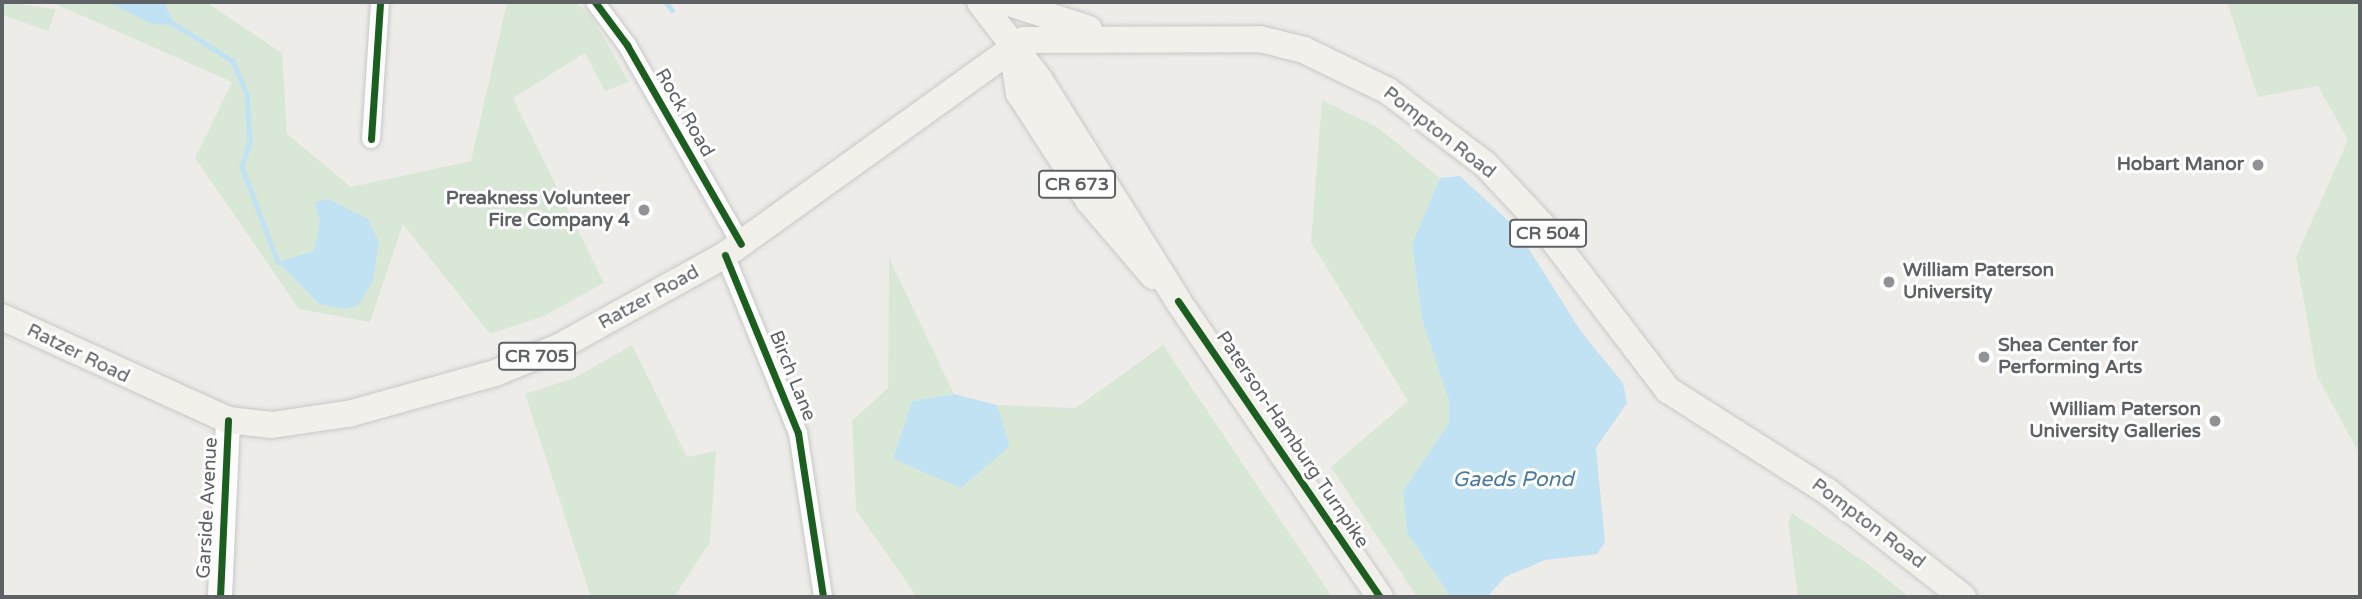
<!DOCTYPE html>
<style>
body{margin:0}
#map{position:relative;width:2362px;height:599px;overflow:hidden;background:#edece9;font-family:"Varela Round",sans-serif}
div>[style]{position:absolute}
.green>*{inset:0;background:#d9e8d6}
.water>*{inset:0;background:#c1e2f3}
.stream>*{height:4.5px;margin:-2.25px;padding:0 2.25px;transform-origin:2.25px;border-radius:2.25px;background:#c1e2f3}
.roads{filter:drop-shadow(0 0 2px #c8c8c8) drop-shadow(0 0 2px #c8c8c8)}
.street>*{height:18px;margin:-9px;padding:0 9px;transform-origin:9px;border-radius:9px;background:#fcfcfc}
.secondary>*{height:24px;margin:-12px;padding:0 12px;transform-origin:12px;border-radius:12px;background:#fcfcfc}
.primary>*{height:26px;margin:-13px;padding:0 13px;transform-origin:13px;border-radius:13px;background:#f2f0ea}
.cycleway>*{height:7px;margin:-3.5px;padding:0 3.5px;transform-origin:3.5px;border-radius:3.5px;background:#1b5e20}
.dots>*{width:19px;height:19px;translate:-50% -50%;box-sizing:border-box;border:4px solid #fff;border-radius:50%}
span{translate:-50% -50%;white-space:nowrap;text-align:center;line-height:1.15;-webkit-text-stroke:6px #fff;paint-order:stroke}
.shield-label span{padding:2px 5px;background:#fff;border:2px solid;border-radius:5px;-webkit-text-stroke-width:0}
.shield-label{font-size:18px;color:#5e6265;font-weight:700}
.street-label{font-size:19px;color:#5e6265}
.poi-label{font-size:19px;color:#5e6265;font-weight:700}
.right{translate:-100% -50%;text-align:right}
.left{translate:0 -50%;text-align:left}
.water-label{font-size:21px;color:#487aa0;font-style:italic}
.frame{position:absolute;inset:0;border:4px solid #5e6265;pointer-events:none}
</style>
<div id="map">
<div class="green">
<i style="clip-path:polygon(2px 2px,56px 9px,48px 31px,2px 15px)"></i>
<i style="clip-path:polygon(51px 2px,206px 2px,282px 53px,287px 134px,351px 187px,471px 161px,507px 2px,575px 2px,592px 17px,629px 82px,605px 91px,585px 53px,513px 98px,604px 283px,544px 316px,490px 334px,403px 224px,370px 322px,299px 309px,195px 158px,232px 82px)"></i>
<i style="clip-path:polygon(2227px 2px,2360px 2px,2360px 455px,2317px 376px,2296px 257px,2348px 140px,2318px 86px,2258px 97px)"></i>
<i style="clip-path:polygon(1322px 100px,1377px 127px,1440px 178px,1412px 244px,1422px 319px,1449px 401px,1449px 423px,1403px 491px,1407px 533px,1451px 597px,1417px 597px,1331px 467px,1408px 401px,1311px 242px)"></i>
<i style="clip-path:polygon(889px 258px,954px 394px,912px 401px,893px 459px,916px 467px,1010px 446px,997px 405px,1076px 408px,1163px 345px,1332px 597px,917px 597px,856px 510px,852px 421px,888px 388px)"></i>
<i style="clip-path:polygon(632px 345px,687px 457px,716px 451px,710px 542px,674px 597px,591px 597px,525px 394px,574px 378px)"></i>
<i style="clip-path:polygon(1792px 513px,1872px 567px,1909px 597px,1798px 597px,1788px 521px)"></i>
</div>
<div class="water">
<i style="clip-path:polygon(107px 2px,164px 2px,175px 25px,152px 24px)"></i>
<i style="clip-path:polygon(1460px 176px,1515px 227px,1582px 333px,1623px 383px,1627px 403px,1596px 448px,1605px 542px,1597px 554px,1545px 560px,1505px 577px,1487px 597px,1451px 597px,1407px 533px,1403px 491px,1449px 423px,1449px 401px,1422px 319px,1412px 244px,1440px 178px)"></i>
<i style="clip-path:polygon(328px 199px,368px 219px,379px 242px,373px 281px,359px 304px,347px 309px,319px 304px,278px 262px,314px 251px,320px 223px,315px 202px)"></i>
<i style="clip-path:polygon(954px 394px,997px 405px,1010px 446px,961px 488px,893px 459px,912px 401px)"></i>
</div>
<div class="stream">
<i style="left:666px;top:2px;width:10px;rotate:53deg"></i>
<i style="left:171px;top:22px;width:73px;rotate:32.2deg"></i>
<i style="left:233px;top:61px;width:36px;rotate:67deg"></i>
<i style="left:247px;top:94px;width:48px;rotate:86.4deg"></i>
<i style="left:250px;top:142px;width:26px;rotate:108deg"></i>
<i style="left:242px;top:167px;width:102px;rotate:69.2deg"></i>
</div>
<div class="roads">
<div class="street">
<i style="left:595px;top:2px;width:54px;rotate:53.3deg"></i>
<i style="left:627px;top:45px;width:229px;rotate:60.2deg"></i>
<i style="left:371px;top:139px;width:137px;rotate:-86.2deg"></i>
<i style="left:725px;top:255px;width:192px;rotate:67.7deg"></i>
<i style="left:798px;top:433px;width:166px;rotate:81.3deg"></i>
</div>
<div class="secondary">
<i style="left:220px;top:597px;width:177px;rotate:-87.4deg"></i>
</div>
<div class="primary">
<i style="left:980px;top:2px;width:97px;rotate:52.5deg"></i>
<i style="left:1039px;top:79px;width:262px;rotate:57.9deg"></i>
<i style="left:1178px;top:301px;width:358px;rotate:55.7deg"></i>
<i style="left:1006px;top:2px;width:87px;rotate:18deg"></i>
<i style="left:1012px;top:48px;width:46px;rotate:81.2deg"></i>
<i style="left:1019px;top:93px;width:129px;rotate:57.1deg"></i>
<i style="left:1089px;top:201px;width:99px;rotate:49.5deg"></i>
<i style="left:2px;top:317px;width:248px;rotate:24.5deg"></i>
<i style="left:228px;top:420px;width:44px;rotate:6.5deg"></i>
<i style="left:272px;top:425px;width:81px;rotate:-8.5deg"></i>
<i style="left:352px;top:413px;width:148px;rotate:-15.6deg"></i>
<i style="left:495px;top:373px;width:69px;rotate:-22.1deg"></i>
<i style="left:559px;top:347px;width:190px;rotate:-29deg"></i>
<i style="left:725px;top:255px;width:368px;rotate:-35.7deg"></i>
<i style="left:1024px;top:40px;width:236px;rotate:-0.2deg"></i>
<i style="left:1260px;top:39px;width:45px;rotate:14deg"></i>
<i style="left:1304px;top:50px;width:93px;rotate:26deg"></i>
<i style="left:1388px;top:91px;width:121px;rotate:37deg"></i>
<i style="left:1485px;top:164px;width:82px;rotate:47deg"></i>
<i style="left:1541px;top:224px;width:209px;rotate:52.6deg"></i>
<i style="left:1668px;top:390px;width:190px;rotate:32.5deg"></i>
<i style="left:1828px;top:492px;width:171px;rotate:37.9deg"></i>
</div>
</div>
<div class="cycleway">
<i style="left:595px;top:2px;width:54px;rotate:53.3deg"></i>
<i style="left:627px;top:45px;width:229px;rotate:60.2deg"></i>
<i style="left:371px;top:139px;width:137px;rotate:-86.2deg"></i>
<i style="left:725px;top:255px;width:192px;rotate:67.7deg"></i>
<i style="left:798px;top:433px;width:166px;rotate:81.3deg"></i>
<i style="left:1178px;top:301px;width:358px;rotate:55.7deg"></i>
<i style="left:220px;top:597px;width:177px;rotate:-87.4deg"></i>
</div>
<div class="dots">
<i style="left:2258px;top:165px;background:#909293"></i>
<i style="left:644px;top:210px;background:#909293"></i>
<i style="left:1889px;top:282px;background:#909293"></i>
<i style="left:1984px;top:357px;background:#909293"></i>
<i style="left:2215px;top:421px;background:#909293"></i>
</div>
<div class="shield-label">
<span style="left:1077px;top:184px">CR 673</span>
<span style="left:1548px;top:233px">CR 504</span>
<span style="left:537px;top:356px">CR 705</span>
</div>
<div class="street-label">
<span style="left:684px;top:113px;rotate:60deg">Rock Road</span>
<span style="left:1439px;top:133px;rotate:38deg">Pompton Road</span>
<span style="left:649px;top:298px;rotate:-29deg">Ratzer Road</span>
<span style="left:78px;top:354px;rotate:26deg">Ratzer Road</span>
<span style="left:792px;top:376px;rotate:68deg">Birch Lane</span>
<span style="left:1292px;top:440px;rotate:56deg">Paterson-Hamburg Turnpike</span>
<span style="left:208px;top:508px;rotate:-87deg">Garside Avenue</span>
<span style="left:1868px;top:524px;rotate:37deg">Pompton Road</span>
</div>
<div class="poi-label">
<span class="right" style="left:2244px;top:165px">Hobart Manor</span>
<span class="right" style="left:630px;top:210px">Preakness Volunteer<br>Fire Company 4</span>
<span class="left" style="left:1903px;top:282px">William Paterson<br>University</span>
<span class="left" style="left:1998px;top:357px">Shea Center for<br>Performing Arts</span>
<span class="right" style="left:2201px;top:421px">William Paterson<br>University Galleries</span>
</div>
<div class="water-label">
<span style="left:1513px;top:480px">Gaeds Pond</span>
</div>
<div class="frame"></div>
</div>
